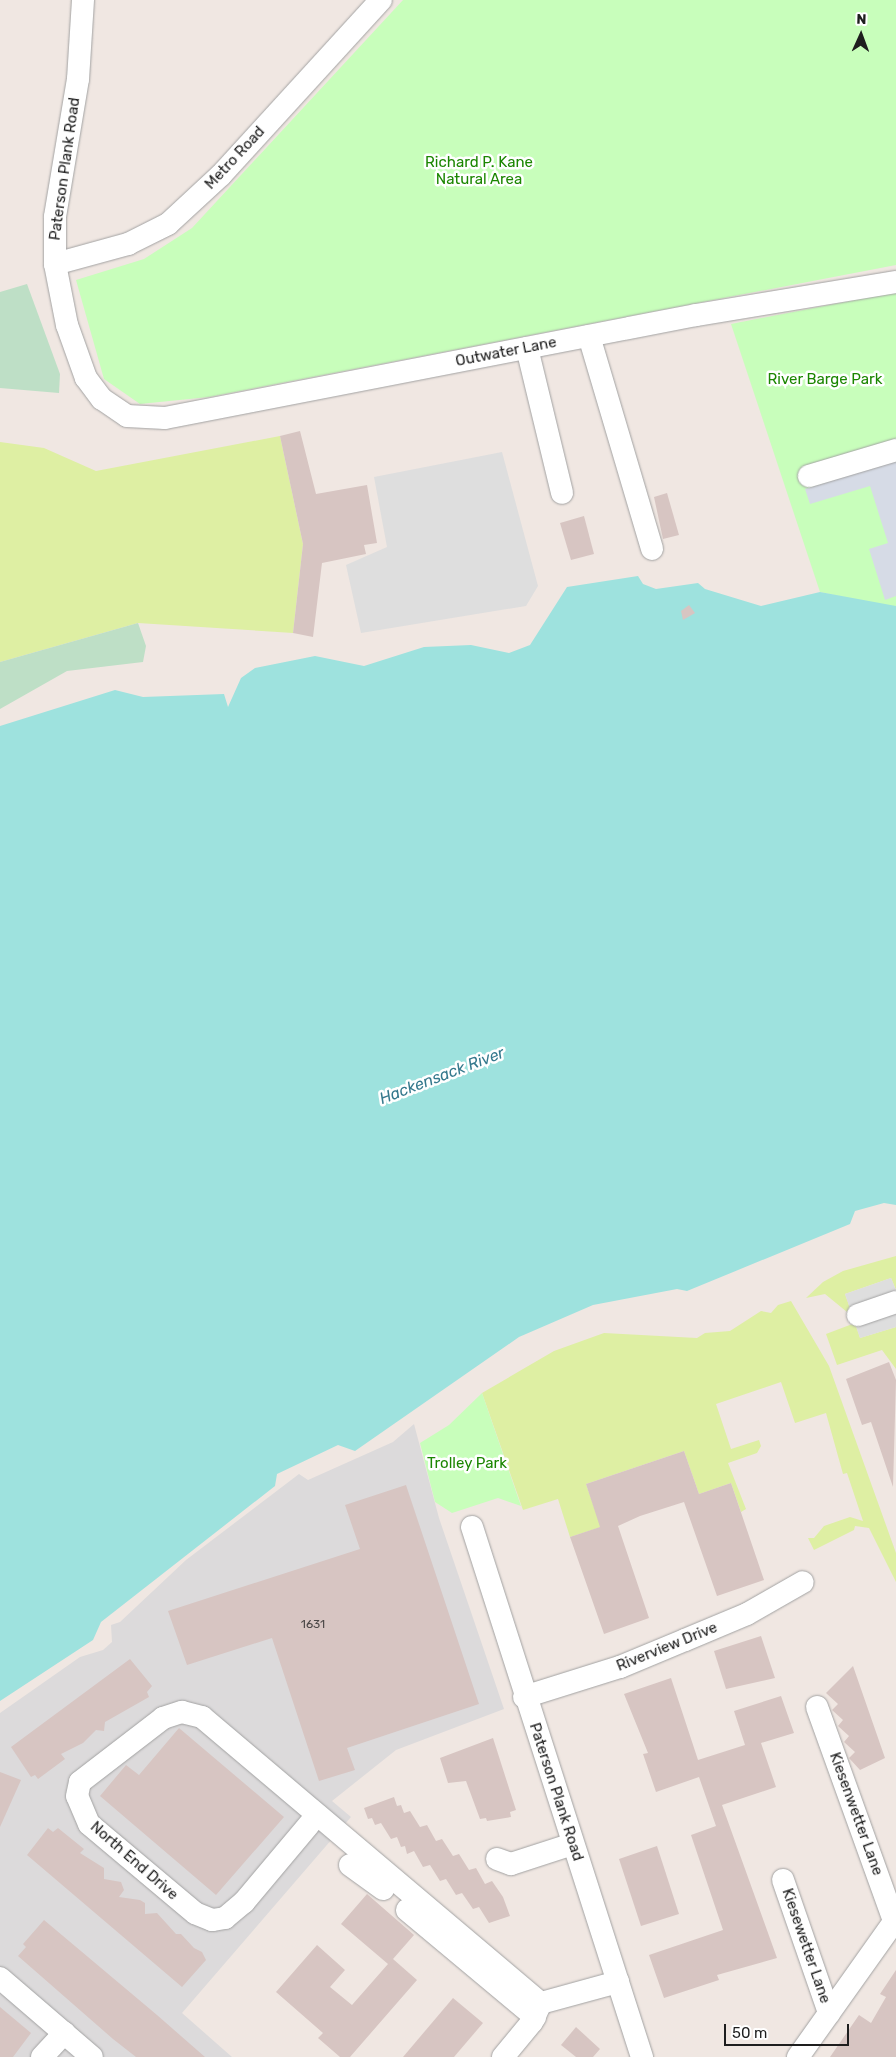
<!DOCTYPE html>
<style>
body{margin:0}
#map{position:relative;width:896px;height:2057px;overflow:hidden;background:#f0e7e2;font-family:Rubik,sans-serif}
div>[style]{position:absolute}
.residential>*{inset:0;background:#dcdadb}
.grass>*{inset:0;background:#deefa3}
.wetland>*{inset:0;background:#bedfc6}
.park>*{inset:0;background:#c8febb}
.parking>*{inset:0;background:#dedede}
.plaza>*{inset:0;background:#d6dbe6}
.water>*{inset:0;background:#9ee2de}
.building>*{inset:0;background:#d7c5c2}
.roads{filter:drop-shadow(0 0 1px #a2a2a2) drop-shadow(0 0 1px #a2a2a2)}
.minor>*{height:22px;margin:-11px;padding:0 11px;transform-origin:11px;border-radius:11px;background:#fff}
span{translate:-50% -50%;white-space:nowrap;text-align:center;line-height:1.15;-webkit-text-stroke:5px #fff;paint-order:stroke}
.number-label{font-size:12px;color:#4c4847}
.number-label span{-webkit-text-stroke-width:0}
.street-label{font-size:15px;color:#1e1e1e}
.park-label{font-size:15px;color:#1b8601}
.water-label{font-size:16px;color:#35798d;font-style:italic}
.north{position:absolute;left:836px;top:10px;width:50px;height:50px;-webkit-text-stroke:4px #fff;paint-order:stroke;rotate:2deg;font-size:14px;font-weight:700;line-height:20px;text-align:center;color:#1e1e1e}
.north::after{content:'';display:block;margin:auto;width:18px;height:22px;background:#1e1e1e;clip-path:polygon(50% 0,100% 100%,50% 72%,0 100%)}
.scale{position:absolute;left:724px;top:2024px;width:125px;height:22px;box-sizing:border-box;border:2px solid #1e1e1e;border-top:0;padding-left:6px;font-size:15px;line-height:18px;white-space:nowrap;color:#1e1e1e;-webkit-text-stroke:4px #fff;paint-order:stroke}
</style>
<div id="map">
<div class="residential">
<i style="clip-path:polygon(414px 1424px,439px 1518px,504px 1709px,396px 1750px,332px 1801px,351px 1817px,182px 2013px,232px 2057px,0 2057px,0 1713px,80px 1657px,103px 1650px,112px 1642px,111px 1625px,120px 1622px,186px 1560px,299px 1474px,308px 1480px,393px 1442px)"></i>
</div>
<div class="grass">
<i style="clip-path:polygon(280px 436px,303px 544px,293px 633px,138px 623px,0 662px,0 442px,44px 448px,96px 471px)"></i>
<i style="clip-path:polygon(896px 1256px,896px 1290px,891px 1278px,845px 1294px,850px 1308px,847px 1312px,825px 1294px,806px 1298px,823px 1282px,843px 1271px)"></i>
<i style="clip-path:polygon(791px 1301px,829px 1366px,896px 1553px,896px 1582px,869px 1528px,855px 1526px,854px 1530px,814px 1550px,808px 1538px,814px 1538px,824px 1526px,850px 1517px,863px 1521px,847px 1473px,843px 1474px,826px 1413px,795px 1423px,781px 1382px,716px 1404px,731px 1449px,759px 1440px,761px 1446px,757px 1453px,728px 1463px,746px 1509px,741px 1512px,731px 1483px,699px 1494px,684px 1451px,586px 1484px,601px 1527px,570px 1537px,558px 1499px,523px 1510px,482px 1393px,554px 1351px,604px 1333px,697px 1338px,705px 1333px,730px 1331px,761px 1311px,771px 1313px,778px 1305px)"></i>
<i style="clip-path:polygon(855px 1323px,860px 1338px,896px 1327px,896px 1369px,882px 1350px,837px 1365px,826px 1334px)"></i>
</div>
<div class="wetland">
<i style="clip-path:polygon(27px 284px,60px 374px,59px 393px,0 388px,0 292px)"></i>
<i style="clip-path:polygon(138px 623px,146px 646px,143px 662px,67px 671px,0 709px,0 662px)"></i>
</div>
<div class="park">
<i style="clip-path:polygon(403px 0,896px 0,896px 265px,209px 397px,140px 404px,104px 379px,76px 280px,144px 259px,192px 228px)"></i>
<i style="clip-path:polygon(896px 292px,896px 606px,891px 607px,820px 592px,731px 324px)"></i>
<i style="clip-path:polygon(482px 1393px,521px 1506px,498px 1498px,452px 1513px,435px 1502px,420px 1443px,449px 1425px)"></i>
</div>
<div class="parking">
<i style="clip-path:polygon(502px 452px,538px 586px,526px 606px,361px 633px,346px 565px,387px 547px,374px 477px)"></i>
<i style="clip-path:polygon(891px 1278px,896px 1290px,896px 1327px,860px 1338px,845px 1294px)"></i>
</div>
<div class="plaza">
<i style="clip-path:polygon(896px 460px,896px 596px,885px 600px,869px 549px,888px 543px,870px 486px,810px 504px,805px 489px)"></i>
</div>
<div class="water">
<i style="clip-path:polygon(638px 576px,643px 584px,656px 589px,698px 583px,705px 589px,761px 606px,820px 592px,896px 606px,896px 1205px,884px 1203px,855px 1211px,850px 1224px,687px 1291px,677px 1289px,593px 1305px,519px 1337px,355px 1451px,338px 1445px,277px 1474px,275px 1486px,101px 1622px,93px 1640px,0 1701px,0 726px,115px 690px,143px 697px,224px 694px,228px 707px,241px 678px,255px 668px,315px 656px,364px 666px,424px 647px,471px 645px,509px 653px,530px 645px,567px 587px)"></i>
</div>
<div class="building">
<i style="clip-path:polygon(300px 431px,316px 494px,367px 485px,377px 543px,364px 545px,366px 554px,322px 563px,313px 637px,293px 633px,303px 544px,280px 436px)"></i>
<i style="clip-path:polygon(667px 493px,679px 535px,663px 539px,654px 497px)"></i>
<i style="clip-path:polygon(584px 516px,594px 554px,571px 560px,560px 523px)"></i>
<i style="clip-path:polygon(689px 605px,695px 613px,683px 620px,681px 611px)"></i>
<i style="clip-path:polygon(889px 1362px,896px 1380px,893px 1487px,871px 1422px,862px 1425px,846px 1379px)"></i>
<i style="clip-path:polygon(684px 1451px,699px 1494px,731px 1483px,764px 1580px,717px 1596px,684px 1502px,640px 1516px,618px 1526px,649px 1618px,604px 1634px,570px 1537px,600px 1527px,586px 1484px)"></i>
<i style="clip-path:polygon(406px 1485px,479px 1704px,347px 1748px,355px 1770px,319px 1781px,272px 1638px,187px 1665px,168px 1611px,360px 1549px,345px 1505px)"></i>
<i style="clip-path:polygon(761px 1636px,775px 1678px,726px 1689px,714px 1651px)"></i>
<i style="clip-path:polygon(130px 1659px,152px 1686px,147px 1692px,149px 1697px,105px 1722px,104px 1731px,96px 1730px,83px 1743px,61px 1754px,65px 1759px,38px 1779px,35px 1775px,31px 1777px,11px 1747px)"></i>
<i style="clip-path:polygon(853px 1666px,885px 1758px,860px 1770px,849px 1758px,855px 1752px,844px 1742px,849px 1736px,838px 1726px,843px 1720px,832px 1710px,838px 1704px,826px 1693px)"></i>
<i style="clip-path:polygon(671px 1678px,698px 1760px,745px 1745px,734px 1711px,781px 1696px,794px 1733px,761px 1743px,776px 1787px,722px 1805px,777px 1958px,717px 1975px,719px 1980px,664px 1998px,649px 1955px,723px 1930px,691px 1835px,716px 1826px,699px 1777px,656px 1792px,643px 1754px,648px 1753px,624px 1694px)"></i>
<i style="clip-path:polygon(179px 1728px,284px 1817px,216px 1895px,100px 1796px,126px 1765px,139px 1775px)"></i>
<i style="clip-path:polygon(493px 1738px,516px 1810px,510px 1812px,511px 1817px,487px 1821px,486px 1818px,480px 1819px,466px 1781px,448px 1783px,440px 1758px)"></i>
<i style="clip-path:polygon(0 1772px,21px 1780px,0 1827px)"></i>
<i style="clip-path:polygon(394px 1797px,397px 1806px,401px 1805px,404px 1813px,410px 1811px,420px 1827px,427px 1825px,436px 1841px,442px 1839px,453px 1856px,459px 1854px,469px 1870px,476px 1868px,485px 1884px,492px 1881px,503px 1897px,510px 1916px,489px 1923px,479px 1907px,473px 1909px,462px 1893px,456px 1895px,446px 1879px,440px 1881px,430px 1865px,423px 1867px,414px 1851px,407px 1854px,405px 1846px,401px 1847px,397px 1837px,391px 1839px,381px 1823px,375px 1825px,372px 1818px,368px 1819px,364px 1808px)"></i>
<i style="clip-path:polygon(48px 1828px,53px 1832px,58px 1828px,84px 1849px,80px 1853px,104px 1868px,104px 1879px,121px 1882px,124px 1890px,119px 1897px,140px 1900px,145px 1903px,145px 1914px,157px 1913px,176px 1934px,181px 1934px,194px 1948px,202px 1952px,206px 1960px,182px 1987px,27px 1855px)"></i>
<i style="clip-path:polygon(657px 1846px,679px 1914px,641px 1926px,619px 1859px)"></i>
<i style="clip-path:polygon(367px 1894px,414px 1935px,393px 1959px,417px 1980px,350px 2057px,340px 2057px,318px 2038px,323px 2033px,276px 1992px,317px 1945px,345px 1970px,330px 1987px,352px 2005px,388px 1964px,341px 1924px)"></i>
<i style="clip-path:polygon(44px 1920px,157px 2015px,205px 2057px,136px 2057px,113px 2039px,18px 1956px,26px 1947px,23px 1944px)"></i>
<i style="clip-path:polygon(896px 1970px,896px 2057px,830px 2057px,859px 2015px,871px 2023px,886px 1997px,880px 1994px)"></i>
<i style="clip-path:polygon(453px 1998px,483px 2023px,454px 2057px,403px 2057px)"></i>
<i style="clip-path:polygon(0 2007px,31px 2033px,13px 2057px,0 2057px)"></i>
<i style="clip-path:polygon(576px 2027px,600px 2049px,593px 2057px,576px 2057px,561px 2045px)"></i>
</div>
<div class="roads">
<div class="minor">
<i style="left:83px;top:0;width:79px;rotate:93.6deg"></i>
<i style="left:78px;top:79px;width:140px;rotate:99.5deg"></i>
<i style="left:55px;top:217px;width:47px;rotate:90deg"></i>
<i style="left:55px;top:264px;width:62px;rotate:78.9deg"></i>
<i style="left:67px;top:325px;width:56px;rotate:70.3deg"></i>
<i style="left:86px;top:378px;width:26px;rotate:53deg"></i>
<i style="left:102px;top:399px;width:30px;rotate:34deg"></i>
<i style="left:127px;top:416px;width:38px;rotate:3deg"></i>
<i style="left:165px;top:418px;width:541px;rotate:-10.98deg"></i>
<i style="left:696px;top:315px;width:203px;rotate:-9.4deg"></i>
<i style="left:55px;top:264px;width:76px;rotate:-15.3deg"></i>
<i style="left:128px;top:244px;width:45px;rotate:-26.6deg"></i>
<i style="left:168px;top:224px;width:72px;rotate:-42.8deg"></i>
<i style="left:221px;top:175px;width:237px;rotate:-47.6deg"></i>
<i style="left:589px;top:336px;width:222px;rotate:73.5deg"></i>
<i style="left:527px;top:348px;width:149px;rotate:76.4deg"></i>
<i style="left:809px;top:476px;width:91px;rotate:-16.6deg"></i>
<i style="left:858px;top:1315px;width:40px;rotate:-18.9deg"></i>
<i style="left:472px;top:1527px;width:557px;rotate:72.22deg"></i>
<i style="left:524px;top:1697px;width:101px;rotate:-17.4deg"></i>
<i style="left:620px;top:1667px;width:70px;rotate:-22.6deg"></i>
<i style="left:685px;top:1640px;width:67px;rotate:-22.8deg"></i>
<i style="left:747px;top:1614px;width:64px;rotate:-29.7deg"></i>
<i style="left:817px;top:1707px;width:227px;rotate:70.2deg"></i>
<i style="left:317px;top:1815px;width:114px;rotate:130deg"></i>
<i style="left:244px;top:1902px;width:25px;rotate:140deg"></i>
<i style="left:225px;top:1918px;width:13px;rotate:171deg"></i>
<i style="left:212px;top:1920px;width:18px;rotate:-158deg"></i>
<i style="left:195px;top:1913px;width:138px;rotate:-140deg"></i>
<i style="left:89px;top:1824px;width:30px;rotate:-113deg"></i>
<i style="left:77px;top:1796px;width:14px;rotate:-78deg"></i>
<i style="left:80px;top:1782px;width:105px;rotate:-37.6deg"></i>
<i style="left:163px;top:1718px;width:20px;rotate:-18deg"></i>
<i style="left:182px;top:1712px;width:21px;rotate:14deg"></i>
<i style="left:202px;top:1717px;width:444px;rotate:40.2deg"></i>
<i style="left:497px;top:1859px;width:15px;rotate:20deg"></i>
<i style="left:511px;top:1864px;width:65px;rotate:-17.9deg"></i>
<i style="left:350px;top:1865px;width:41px;rotate:36deg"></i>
<i style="left:783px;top:1880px;width:141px;rotate:70.9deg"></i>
<i style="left:407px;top:1910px;width:167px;rotate:39.9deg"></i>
<i style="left:0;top:1978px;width:121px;rotate:40.7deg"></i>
<i style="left:42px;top:2057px;width:33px;rotate:-47deg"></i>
<i style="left:503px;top:2057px;width:45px;rotate:-50.4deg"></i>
<i style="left:532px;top:2022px;width:21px;rotate:-65deg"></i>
<i style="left:541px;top:2003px;width:80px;rotate:-15.3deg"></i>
<i style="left:798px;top:2057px;width:169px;rotate:-54.6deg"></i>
</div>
</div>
<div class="number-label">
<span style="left:313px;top:1625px">1631</span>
</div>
<div class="street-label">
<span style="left:235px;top:158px;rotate:-47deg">Metro Road</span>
<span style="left:65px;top:169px;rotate:-82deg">Paterson Plank Road</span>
<span style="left:506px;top:352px;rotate:-11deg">Outwater Lane</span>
<span style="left:667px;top:1647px;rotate:-22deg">Riverview Drive</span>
<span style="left:556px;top:1792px;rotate:72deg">Paterson Plank Road</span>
<span style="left:856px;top:1814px;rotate:70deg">Kiesenwetter Lane</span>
<span style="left:134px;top:1861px;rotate:41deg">North End Drive</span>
<span style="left:806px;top:1946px;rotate:71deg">Kiesewetter Lane</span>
</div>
<div class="park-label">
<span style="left:479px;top:171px">Richard P. Kane<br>Natural Area</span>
<span style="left:825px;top:380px">River Barge Park</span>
<span style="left:467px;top:1464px">Trolley Park</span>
</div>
<div class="water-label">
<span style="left:442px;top:1076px;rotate:-21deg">Hackensack River</span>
</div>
<div class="north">N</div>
<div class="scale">50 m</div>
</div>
